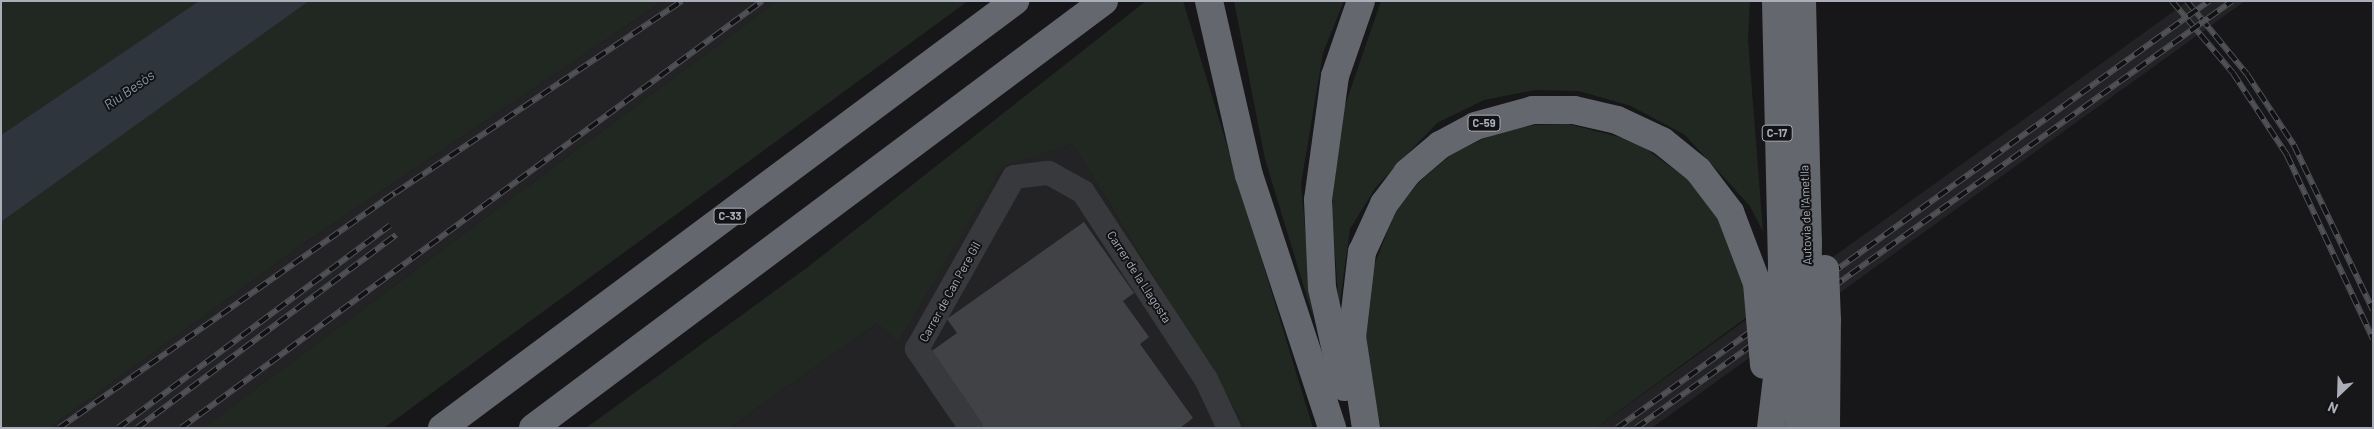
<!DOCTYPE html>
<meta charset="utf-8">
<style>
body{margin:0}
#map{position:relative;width:2374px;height:429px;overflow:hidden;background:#171719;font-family:Barlow,sans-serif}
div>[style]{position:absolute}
.built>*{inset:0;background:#232325}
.green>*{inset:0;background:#212822}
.water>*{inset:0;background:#2e353c}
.building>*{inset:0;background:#414245}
.minor>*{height:24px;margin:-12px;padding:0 12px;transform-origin:12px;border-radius:12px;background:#38393d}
.highway>*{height:28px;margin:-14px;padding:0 14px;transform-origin:14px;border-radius:14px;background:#64676e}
.rail>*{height:5.5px;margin-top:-2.75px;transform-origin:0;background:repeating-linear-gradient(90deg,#121214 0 11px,#4f5156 0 22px);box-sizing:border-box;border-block:1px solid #4f5156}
.highway-bridge>*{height:28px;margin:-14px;padding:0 14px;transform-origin:14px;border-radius:14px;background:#64676e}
span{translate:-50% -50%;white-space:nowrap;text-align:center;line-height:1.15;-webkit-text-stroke:4px #121214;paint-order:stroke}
.shield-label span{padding:1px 4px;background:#121214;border:1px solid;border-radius:4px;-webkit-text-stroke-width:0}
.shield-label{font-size:11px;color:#aaaeb8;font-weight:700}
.street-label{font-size:12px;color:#aaaeb8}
.water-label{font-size:14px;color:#839bb0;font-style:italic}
.frame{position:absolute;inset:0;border:2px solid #aaaeb8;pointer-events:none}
.north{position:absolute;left:2314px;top:369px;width:50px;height:50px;-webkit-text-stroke:4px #121214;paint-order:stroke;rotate:204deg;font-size:14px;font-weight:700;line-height:20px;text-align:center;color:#aaaeb8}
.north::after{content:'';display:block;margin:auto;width:18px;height:22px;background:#aaaeb8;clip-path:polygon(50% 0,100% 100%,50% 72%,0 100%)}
</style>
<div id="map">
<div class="built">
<i style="clip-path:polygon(663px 1px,777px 1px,203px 428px,49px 428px,306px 242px)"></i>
<i style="clip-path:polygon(2188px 1px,2245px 1px,1652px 428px,1596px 428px)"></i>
<i style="clip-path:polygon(1073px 144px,1246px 428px,729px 428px,877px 323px,898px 343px,1002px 165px)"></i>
</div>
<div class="green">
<i style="clip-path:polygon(1px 1px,199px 1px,1px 135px)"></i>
<i style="clip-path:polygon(309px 1px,663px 1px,306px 242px,49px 428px,1px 428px,1px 222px)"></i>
<i style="clip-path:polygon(777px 1px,968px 1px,384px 428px,203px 428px)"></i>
<i style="clip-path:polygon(1146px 1px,1183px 1px,1313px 428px,1246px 428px,1073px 144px,1002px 166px,898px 343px,877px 323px,729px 428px,586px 428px,808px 267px)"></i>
<i style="clip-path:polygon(1234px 1px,1344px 1px,1323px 53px,1301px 184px,1313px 317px,1265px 159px)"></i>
<i style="clip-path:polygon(1381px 1px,1750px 1px,1748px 40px,1763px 232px,1750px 206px,1685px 135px,1631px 106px,1579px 91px,1535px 90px,1484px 100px,1437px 123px,1376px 187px,1350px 229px,1339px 308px,1332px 210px,1341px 117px)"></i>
<i style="clip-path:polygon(1568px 124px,1635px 141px,1693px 183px,1717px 214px,1744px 284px,1747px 317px,1596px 428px,1381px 428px,1367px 359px,1365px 319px,1369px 279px,1395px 212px,1420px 181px,1453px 153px,1494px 134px,1534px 125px)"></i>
</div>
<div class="water">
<i style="clip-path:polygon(199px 1px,309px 1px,1px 222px,1px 135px)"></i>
</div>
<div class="building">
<i style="clip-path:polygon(1084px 222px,1134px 293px,1123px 301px,1149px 337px,1140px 344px,1193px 418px,1180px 428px,982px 428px,929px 353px,957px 333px,947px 319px)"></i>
</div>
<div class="minor">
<i style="left:971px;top:428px;width:96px;rotate:-124.4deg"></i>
<i style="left:917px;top:349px;width:197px;rotate:-60.6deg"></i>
<i style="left:1014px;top:177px;width:35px;rotate:-7deg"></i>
<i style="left:1049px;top:173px;width:39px;rotate:29deg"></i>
<i style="left:1083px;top:192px;width:224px;rotate:56.7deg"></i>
<i style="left:1206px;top:379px;width:54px;rotate:64.9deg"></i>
</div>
<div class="highway">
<i style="left:1209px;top:1px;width:179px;rotate:77.1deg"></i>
<i style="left:1249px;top:175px;width:266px;rotate:71.8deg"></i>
<i style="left:1776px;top:1px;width:263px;rotate:88.7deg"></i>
<i style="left:1802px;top:1px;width:241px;rotate:88.6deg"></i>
<i style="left:1344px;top:387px;width:101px;rotate:-102.5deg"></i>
<i style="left:1322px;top:288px;width:88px;rotate:-92.6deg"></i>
<i style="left:1318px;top:200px;width:125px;rotate:-82.2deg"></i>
<i style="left:1335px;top:76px;width:79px;rotate:-70.9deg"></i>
<i style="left:442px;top:428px;width:715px;rotate:-36.69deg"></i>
<i style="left:533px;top:428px;width:713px;rotate:-36.79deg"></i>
<i style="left:1366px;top:428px;width:92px;rotate:-98.7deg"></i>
<i style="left:1352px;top:337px;width:86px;rotate:-83.3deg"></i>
<i style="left:1362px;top:252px;width:53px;rotate:-65.4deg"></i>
<i style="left:1384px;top:204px;width:39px;rotate:-53deg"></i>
<i style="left:1407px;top:173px;width:43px;rotate:-40.3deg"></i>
<i style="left:1440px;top:145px;width:40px;rotate:-28deg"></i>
<i style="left:1475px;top:126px;width:60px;rotate:-15.4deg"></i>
<i style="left:1533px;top:110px;width:41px"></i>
<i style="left:1574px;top:110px;width:44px;rotate:13.1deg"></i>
<i style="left:1617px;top:120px;width:50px;rotate:25deg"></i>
<i style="left:1662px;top:141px;width:46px;rotate:38.9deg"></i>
<i style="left:1698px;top:170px;width:53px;rotate:52.7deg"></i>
<i style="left:1730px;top:212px;width:76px;rotate:69.2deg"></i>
<i style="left:1771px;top:428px;width:76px;rotate:-83.2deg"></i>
<i style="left:1799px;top:428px;width:96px;rotate:-85.2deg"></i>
<i style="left:1826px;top:428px;width:108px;rotate:-89.5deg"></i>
</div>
<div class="rail">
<i style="left:2172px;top:1px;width:94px;rotate:49.7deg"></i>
<i style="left:2233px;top:73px;width:98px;rotate:56.6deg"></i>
<i style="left:2287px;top:155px;width:203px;rotate:64.9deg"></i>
<i style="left:2187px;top:1px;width:94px;rotate:50.6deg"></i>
<i style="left:2247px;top:74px;width:85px;rotate:56.5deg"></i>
<i style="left:2294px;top:145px;width:183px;rotate:64.4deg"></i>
<i style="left:59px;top:428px;width:410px;rotate:-35deg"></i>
<i style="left:395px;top:193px;width:345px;rotate:-33.8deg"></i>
<i style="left:118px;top:428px;width:339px;rotate:-36.7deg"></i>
<i style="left:137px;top:428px;width:323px;rotate:-36.7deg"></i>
<i style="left:181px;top:428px;width:721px;rotate:-36.31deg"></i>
<i style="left:1617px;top:428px;width:730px;rotate:-35.8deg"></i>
<i style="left:1636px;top:428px;width:733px;rotate:-35.62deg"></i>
</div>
<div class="highway-bridge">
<i style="left:1825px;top:269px;width:51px;rotate:87.8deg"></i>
<i style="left:1757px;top:283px;width:82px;rotate:85.1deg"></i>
<i style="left:1807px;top:332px;width:90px;rotate:-89.4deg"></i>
<i style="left:1780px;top:353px;width:89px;rotate:-88.7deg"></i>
</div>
<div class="shield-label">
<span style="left:1484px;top:123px">C-59</span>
<span style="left:1777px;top:133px">C-17</span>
<span style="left:730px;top:216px">C-33</span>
</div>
<div class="street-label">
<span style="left:1806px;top:215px;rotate:-92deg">Autovia de l'Ametlla</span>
<span style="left:1139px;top:277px;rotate:57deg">Carrer de la Llagosta</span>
<span style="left:950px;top:292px;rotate:-61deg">Carrer de Can Pere Gil</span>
</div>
<div class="water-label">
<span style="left:129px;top:90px;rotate:-35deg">Riu Besòs</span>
</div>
<div class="frame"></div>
<div class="north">N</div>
</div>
